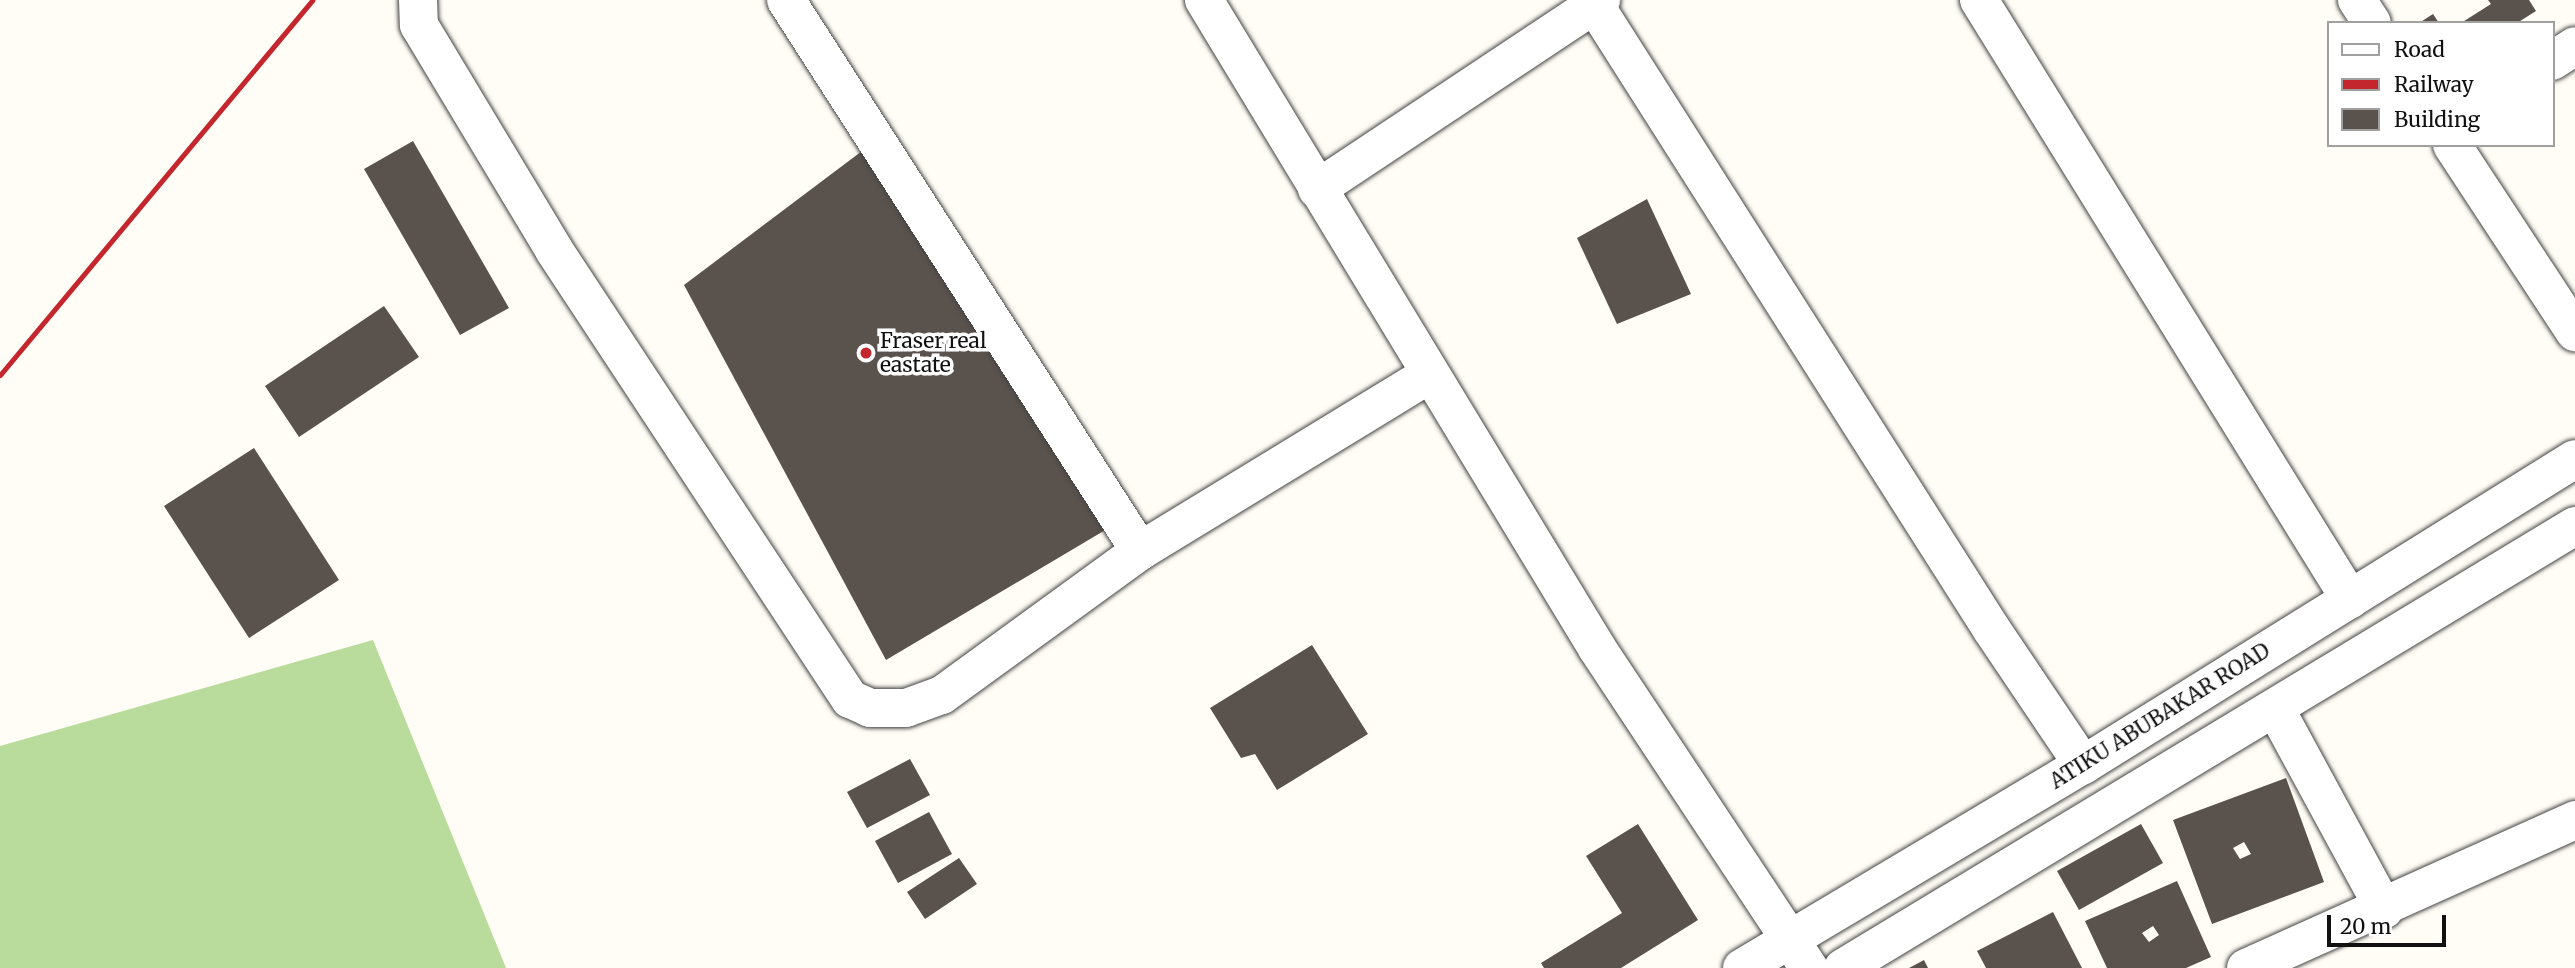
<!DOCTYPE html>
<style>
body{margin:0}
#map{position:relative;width:2575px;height:968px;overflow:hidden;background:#fffdf5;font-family:Merriweather,serif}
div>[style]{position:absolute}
.forest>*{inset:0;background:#b9dc9c}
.building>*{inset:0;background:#5a524d}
.roads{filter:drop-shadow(0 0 2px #444) drop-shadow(0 0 2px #444)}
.minor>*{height:38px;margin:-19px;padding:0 19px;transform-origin:19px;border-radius:19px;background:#fff}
.tertiary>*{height:38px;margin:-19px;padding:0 19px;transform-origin:19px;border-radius:19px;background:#fff}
.rail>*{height:5px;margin:-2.5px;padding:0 2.5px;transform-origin:2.5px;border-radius:2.5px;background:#c4262e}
.dots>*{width:19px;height:19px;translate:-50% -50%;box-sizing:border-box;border:4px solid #fff;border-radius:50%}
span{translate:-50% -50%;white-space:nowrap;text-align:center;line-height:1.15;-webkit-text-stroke:7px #fff;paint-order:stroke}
.poi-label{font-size:21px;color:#111}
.left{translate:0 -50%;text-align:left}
.street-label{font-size:21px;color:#111}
.legend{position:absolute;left:2327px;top:21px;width:228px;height:126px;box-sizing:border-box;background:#fff;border:2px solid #a0a0a0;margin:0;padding:9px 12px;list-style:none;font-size:21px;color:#111}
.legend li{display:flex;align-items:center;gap:14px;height:35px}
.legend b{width:35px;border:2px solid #a0a0a0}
.scale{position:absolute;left:2327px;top:915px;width:119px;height:32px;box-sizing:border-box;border:4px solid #111;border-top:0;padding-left:9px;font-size:21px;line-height:24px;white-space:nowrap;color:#111;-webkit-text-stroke:5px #fff;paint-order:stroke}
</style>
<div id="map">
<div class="forest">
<i style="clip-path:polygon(373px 640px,506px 968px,0 968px,0 746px)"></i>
</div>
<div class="building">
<i style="clip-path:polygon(2488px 0,2529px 0,2536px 11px,2517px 23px,2461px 23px,2491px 4px)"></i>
<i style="clip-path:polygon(2433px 14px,2439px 23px,2419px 23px)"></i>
<i style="clip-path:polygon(413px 141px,509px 308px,460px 335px,364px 169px)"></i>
<i style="clip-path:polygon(874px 142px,1107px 529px,886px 660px,684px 285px)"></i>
<i style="clip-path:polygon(1647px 199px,1691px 294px,1617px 324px,1577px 238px)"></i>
<i style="clip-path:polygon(384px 306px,419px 357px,299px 437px,265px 386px)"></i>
<i style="clip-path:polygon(254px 448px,339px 580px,249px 638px,164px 506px)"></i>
<i style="clip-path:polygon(1312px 645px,1368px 734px,1277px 790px,1255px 754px,1241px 758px,1210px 708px)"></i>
<i style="clip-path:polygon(910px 759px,930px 795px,867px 828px,847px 792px)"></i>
<i style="clip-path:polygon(evenodd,2286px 778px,2324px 882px,2212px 924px,2173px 820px,2286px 778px,2244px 842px,2251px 854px,2240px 859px,2233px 848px,2244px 842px)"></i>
<i style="clip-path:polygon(929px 812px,952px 854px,898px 883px,875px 841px)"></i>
<i style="clip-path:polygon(1638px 824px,1698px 920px,1621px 968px,1544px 968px,1541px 963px,1622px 913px,1586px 856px)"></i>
<i style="clip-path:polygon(2141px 824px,2163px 863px,2079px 910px,2057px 871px)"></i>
<i style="clip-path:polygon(959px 858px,977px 884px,925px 919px,907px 892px)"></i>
<i style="clip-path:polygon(evenodd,2177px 881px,2211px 957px,2186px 968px,2107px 968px,2085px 921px,2177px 881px,2153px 926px,2159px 935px,2149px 942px,2142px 933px,2153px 926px)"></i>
<i style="clip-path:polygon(2053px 912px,2082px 968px,1986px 968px,1977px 951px)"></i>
<i style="clip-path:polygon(1924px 960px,1928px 968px,1909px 968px)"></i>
</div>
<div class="roads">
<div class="minor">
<i style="left:418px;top:0;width:25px;rotate:88deg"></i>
<i style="left:419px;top:25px;width:262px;rotate:59deg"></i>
<i style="left:554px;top:250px;width:538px;rotate:56.61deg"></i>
<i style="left:850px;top:699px;width:22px;rotate:24deg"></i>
<i style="left:870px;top:708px;width:36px"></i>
<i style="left:906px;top:708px;width:38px;rotate:-20deg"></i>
<i style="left:942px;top:695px;width:245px;rotate:-36deg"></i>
<i style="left:1140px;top:551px;width:340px;rotate:-31.4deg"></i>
<i style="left:786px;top:0;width:655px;rotate:57.28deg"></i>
<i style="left:1204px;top:0;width:758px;rotate:58.76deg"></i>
<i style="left:1597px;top:648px;width:384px;rotate:56.5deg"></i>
<i style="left:1979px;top:0;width:705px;rotate:58.23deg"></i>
<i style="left:2357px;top:0;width:27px;rotate:57deg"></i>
<i style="left:1594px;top:4px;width:742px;rotate:57.55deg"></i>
<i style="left:1992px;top:630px;width:163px;rotate:56deg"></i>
<i style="left:2552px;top:61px;width:27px;rotate:-33deg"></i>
<i style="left:2452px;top:145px;width:224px;rotate:56.7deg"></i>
<i style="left:1317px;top:189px;width:341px;rotate:-33.6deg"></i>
<i style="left:2275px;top:708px;width:229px;rotate:61.5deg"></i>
<i style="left:2246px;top:968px;width:361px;rotate:-24.2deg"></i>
</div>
<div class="tertiary">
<i style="left:1742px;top:968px;width:397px;rotate:-30.8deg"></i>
<i style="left:2083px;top:765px;width:579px;rotate:-31.88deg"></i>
<i style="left:1843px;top:968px;width:855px;rotate:-31.12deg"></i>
</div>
</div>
<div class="rail">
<i style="left:0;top:375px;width:488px;rotate:-50.2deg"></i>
</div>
<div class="dots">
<i style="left:866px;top:353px;background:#c4262e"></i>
</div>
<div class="poi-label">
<span class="left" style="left:880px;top:353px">Fraser real<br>eastate</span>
</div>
<div class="street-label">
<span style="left:2160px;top:716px;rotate:-32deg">ATIKU ABUBAKAR ROAD</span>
</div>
<ul class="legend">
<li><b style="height:9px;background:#fff"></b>Road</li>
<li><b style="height:9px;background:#c4262e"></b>Railway</li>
<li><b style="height:19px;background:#5a524d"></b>Building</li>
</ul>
<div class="scale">20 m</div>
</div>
